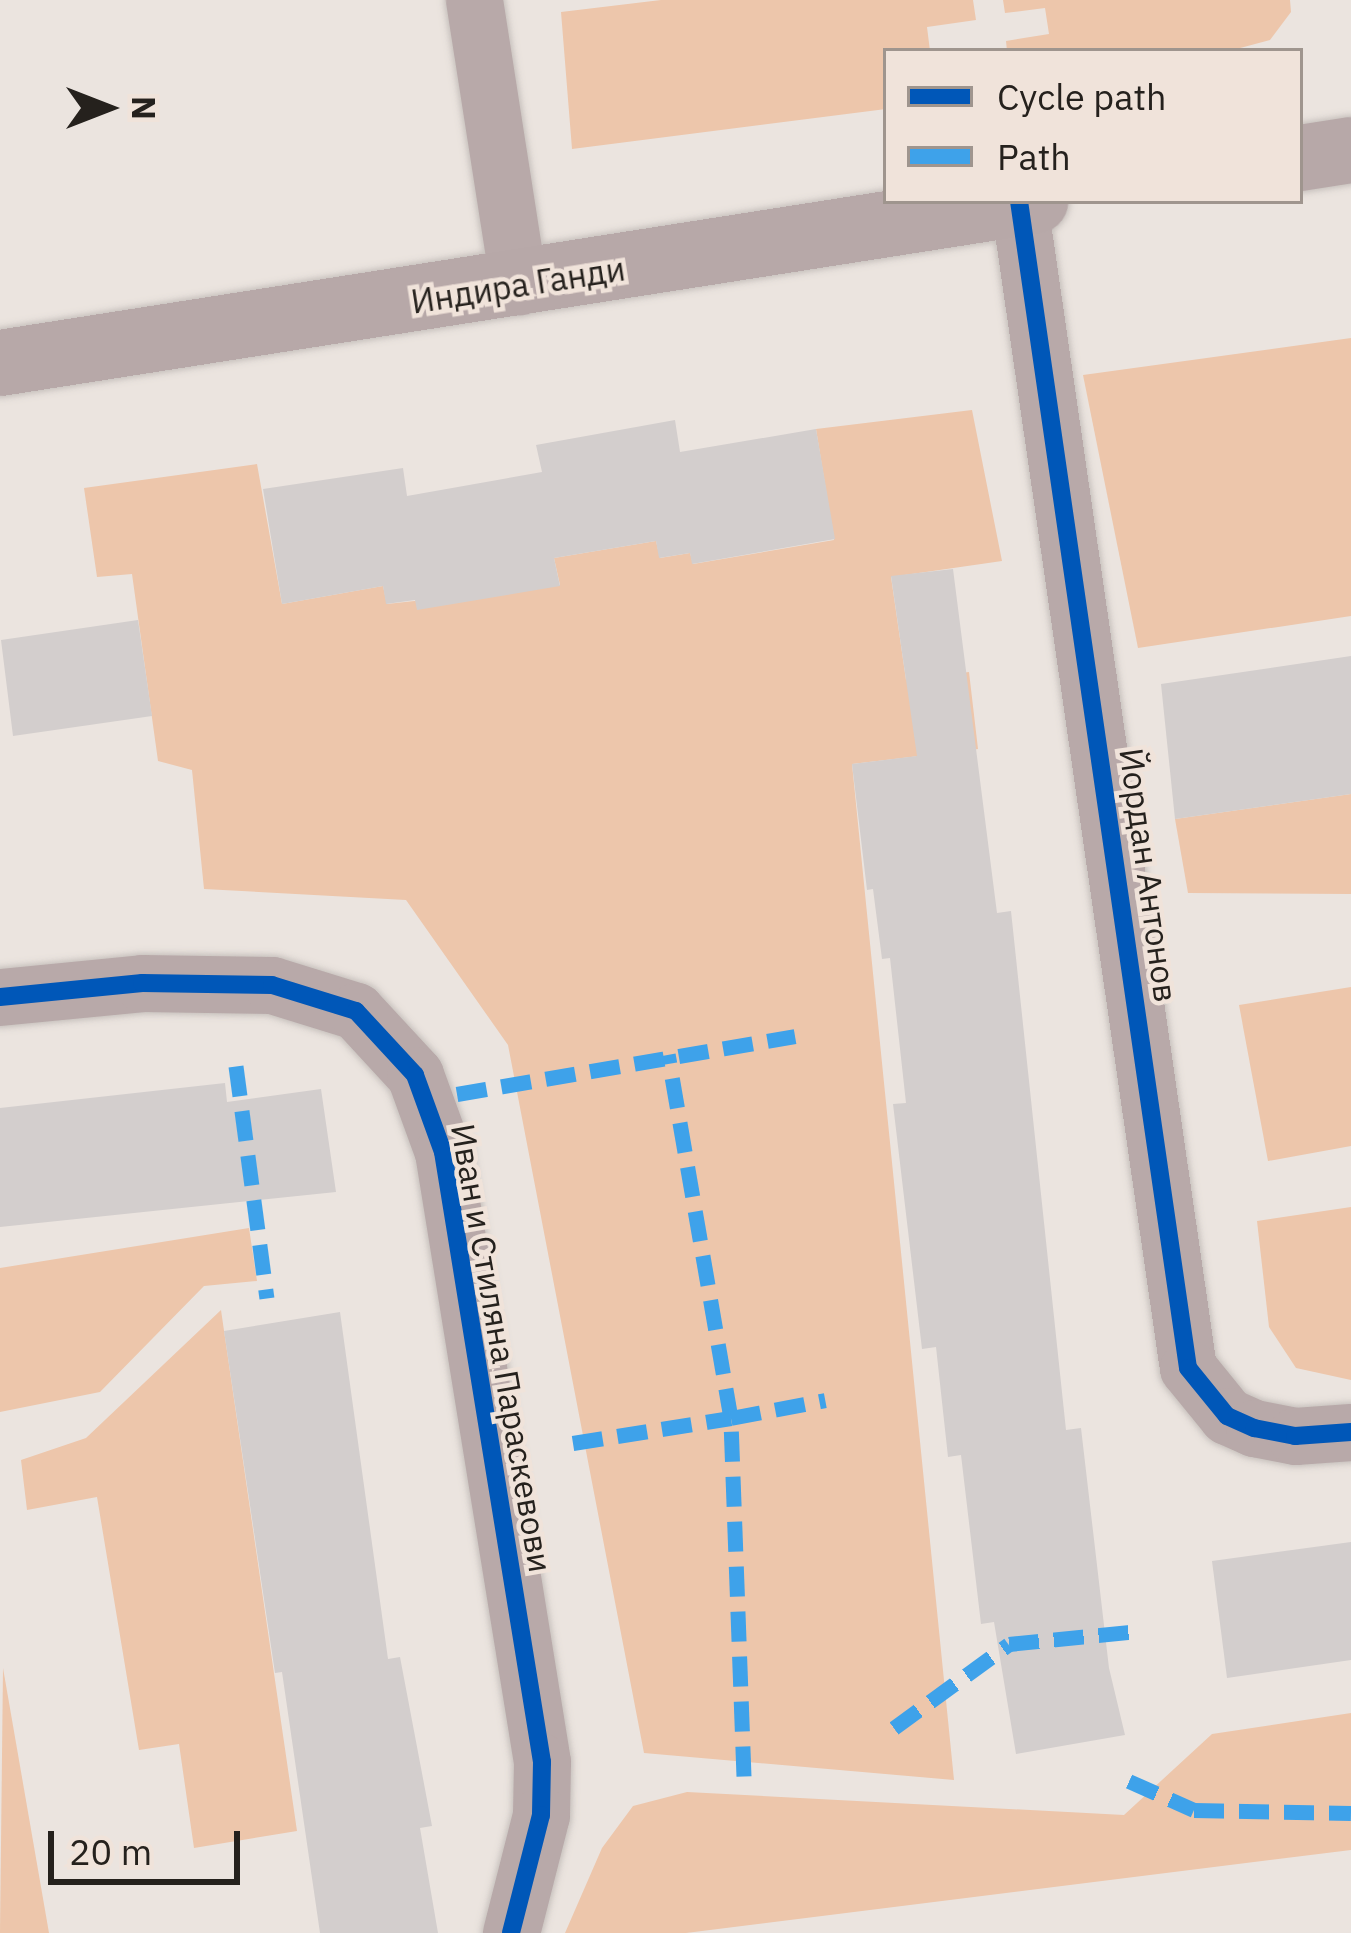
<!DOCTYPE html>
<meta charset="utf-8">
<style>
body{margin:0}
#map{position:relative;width:1351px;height:1933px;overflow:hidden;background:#ebe4df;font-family:"IBM Plex Sans",sans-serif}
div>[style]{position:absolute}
.green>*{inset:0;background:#edc6ab}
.building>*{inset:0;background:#d3cecd}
.roads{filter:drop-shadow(0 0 3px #c7c1bd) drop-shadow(0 0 3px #c7c1bd)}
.street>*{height:57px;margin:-28.5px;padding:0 28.5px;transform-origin:28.5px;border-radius:28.5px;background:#b8a9a9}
.secondary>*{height:66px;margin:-33px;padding:0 33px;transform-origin:33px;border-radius:33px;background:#b7a8a8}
.quiet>*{height:15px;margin-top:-7.5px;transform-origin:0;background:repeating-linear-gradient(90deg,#3ea2ea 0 30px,transparent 0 45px)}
.cycleway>*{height:18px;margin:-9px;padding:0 9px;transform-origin:9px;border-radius:9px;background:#0057b8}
span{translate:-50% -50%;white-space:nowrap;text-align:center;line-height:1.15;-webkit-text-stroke:9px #f0e3da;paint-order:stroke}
.street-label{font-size:33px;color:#25211d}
.legend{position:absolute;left:883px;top:48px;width:420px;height:156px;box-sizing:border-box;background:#f0e3da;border:3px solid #9f958e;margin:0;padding:15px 21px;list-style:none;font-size:36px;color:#25211d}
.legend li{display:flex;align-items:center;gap:24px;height:60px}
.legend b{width:60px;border:3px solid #9f958e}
.north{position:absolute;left:48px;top:48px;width:120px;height:120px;-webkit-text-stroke:9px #f0e3da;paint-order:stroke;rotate:90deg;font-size:33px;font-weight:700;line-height:48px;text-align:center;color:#25211d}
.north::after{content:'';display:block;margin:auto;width:42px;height:54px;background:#25211d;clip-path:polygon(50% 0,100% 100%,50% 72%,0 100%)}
.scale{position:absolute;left:48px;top:1831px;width:192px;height:54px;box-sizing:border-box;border:6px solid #25211d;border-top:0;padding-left:15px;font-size:36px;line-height:42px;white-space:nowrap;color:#25211d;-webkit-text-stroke:9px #f0e3da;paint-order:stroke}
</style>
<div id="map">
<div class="green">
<i style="clip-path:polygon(661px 0,973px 0,976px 20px,927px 27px,930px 51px,886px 51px,886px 109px,572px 149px,561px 12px)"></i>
<i style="clip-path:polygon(1003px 0,1290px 0,1291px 12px,1270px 40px,1229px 51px,1007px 51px,1006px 41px,1049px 34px,1045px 8px,1005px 13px)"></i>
<i style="clip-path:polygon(1351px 338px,1351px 616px,1138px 648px,1083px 375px)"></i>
<i style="clip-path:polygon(972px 410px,1002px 561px,891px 577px,906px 680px,969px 672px,978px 749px,852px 764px,954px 1780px,644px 1753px,508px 1045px,406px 900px,204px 889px,192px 770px,158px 761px,132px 574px,97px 577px,84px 488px,257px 464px,282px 604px,383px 586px,387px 604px,560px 585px,554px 558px,656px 541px,660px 558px,690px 553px,693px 564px,834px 540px,816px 429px)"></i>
<i style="clip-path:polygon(1351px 794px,1351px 894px,1188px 893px,1175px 819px)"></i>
<i style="clip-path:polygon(1351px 987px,1351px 1146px,1268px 1161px,1239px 1005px)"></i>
<i style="clip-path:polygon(1351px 1207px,1351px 1380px,1296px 1368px,1269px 1327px,1257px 1221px)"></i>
<i style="clip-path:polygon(249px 1228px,257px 1281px,204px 1286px,100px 1392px,0 1412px,0 1268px)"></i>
<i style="clip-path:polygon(221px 1310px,297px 1831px,194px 1848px,179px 1744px,139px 1750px,97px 1497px,27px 1510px,21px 1460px,86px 1438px)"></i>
<i style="clip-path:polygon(3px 1668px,49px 1933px,0 1933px)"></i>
<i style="clip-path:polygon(1351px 1713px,1351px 1850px,686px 1933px,565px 1933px,602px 1848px,633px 1806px,687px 1792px,1124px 1815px,1212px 1734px)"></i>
</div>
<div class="building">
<i style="clip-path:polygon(675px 420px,680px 452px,816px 429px,835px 539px,692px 564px,690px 553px,659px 558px,656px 541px,554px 558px,560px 586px,417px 610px,415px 600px,386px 604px,383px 586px,282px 604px,263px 489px,403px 468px,407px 496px,542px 472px,536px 445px)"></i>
<i style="clip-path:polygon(953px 569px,997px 913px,1011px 911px,1066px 1430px,1081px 1428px,1109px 1668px,1125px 1735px,1016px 1754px,994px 1622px,981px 1624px,961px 1455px,948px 1457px,936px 1347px,922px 1349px,893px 1104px,906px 1103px,890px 958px,882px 959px,873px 889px,867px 890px,852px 764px,917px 756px,891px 576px)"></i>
<i style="clip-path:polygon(138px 620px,152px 716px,13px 736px,1px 640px)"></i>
<i style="clip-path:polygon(1351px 656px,1351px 794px,1175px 819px,1161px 684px)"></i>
<i style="clip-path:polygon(225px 1083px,227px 1102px,321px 1089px,336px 1192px,0 1227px,0 1108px)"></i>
<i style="clip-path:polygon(340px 1312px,388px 1659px,400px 1657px,432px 1826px,420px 1828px,438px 1933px,320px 1933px,282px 1672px,275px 1673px,224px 1331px)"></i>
<i style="clip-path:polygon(1351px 1542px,1351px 1660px,1227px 1678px,1212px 1561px)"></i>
</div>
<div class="roads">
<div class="street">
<i style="left:474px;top:0;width:290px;rotate:81.1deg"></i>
<i style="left:1019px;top:204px;width:1176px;rotate:81.74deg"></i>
<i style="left:1188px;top:1368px;width:62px;rotate:50.9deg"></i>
<i style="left:1227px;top:1416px;width:30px;rotate:24deg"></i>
<i style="left:1254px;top:1428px;width:42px;rotate:11deg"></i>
<i style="left:1295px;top:1436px;width:56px;rotate:-4.1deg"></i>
<i style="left:0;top:997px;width:143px;rotate:-5.6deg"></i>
<i style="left:142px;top:983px;width:130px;rotate:0.9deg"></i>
<i style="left:272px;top:985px;width:88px;rotate:17.2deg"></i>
<i style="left:356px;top:1011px;width:87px;rotate:47.3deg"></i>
<i style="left:415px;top:1075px;width:82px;rotate:70deg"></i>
<i style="left:443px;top:1152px;width:618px;rotate:80.78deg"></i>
<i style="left:542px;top:1762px;width:53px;rotate:91.1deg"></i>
<i style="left:541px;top:1815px;width:122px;rotate:104.3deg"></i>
</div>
<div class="secondary">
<i style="left:1300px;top:158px;width:52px;rotate:-8.9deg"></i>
<i style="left:0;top:363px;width:1048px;rotate:-8.9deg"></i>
</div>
</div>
<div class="quiet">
<i style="left:236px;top:1066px;width:234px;rotate:82.4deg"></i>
<i style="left:457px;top:1094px;width:343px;rotate:-9.7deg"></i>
<i style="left:573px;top:1443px;width:160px;rotate:-9deg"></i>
<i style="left:731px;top:1418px;width:369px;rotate:-99.8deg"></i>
<i style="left:894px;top:1728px;width:142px;rotate:-36.1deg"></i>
<i style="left:1009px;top:1644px;width:122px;rotate:-5.7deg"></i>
<i style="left:744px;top:1776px;width:358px;rotate:-92.1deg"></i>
<i style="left:731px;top:1418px;width:96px;rotate:-10.8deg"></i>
<i style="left:1129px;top:1781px;width:71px;rotate:24deg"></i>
<i style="left:1194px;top:1810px;width:157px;rotate:1.1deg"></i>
</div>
<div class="cycleway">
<i style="left:1019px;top:201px;width:1179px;rotate:81.76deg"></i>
<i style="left:1188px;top:1368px;width:62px;rotate:50.9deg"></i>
<i style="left:1227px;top:1416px;width:30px;rotate:24deg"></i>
<i style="left:1254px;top:1428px;width:42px;rotate:11deg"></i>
<i style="left:1295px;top:1436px;width:56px;rotate:-4.1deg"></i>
<i style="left:0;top:997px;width:143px;rotate:-5.6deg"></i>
<i style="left:142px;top:983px;width:130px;rotate:0.9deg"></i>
<i style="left:272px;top:985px;width:88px;rotate:17.2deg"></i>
<i style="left:356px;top:1011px;width:87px;rotate:47.3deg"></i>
<i style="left:415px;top:1075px;width:82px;rotate:70deg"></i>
<i style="left:443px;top:1152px;width:618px;rotate:80.78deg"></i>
<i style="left:542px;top:1762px;width:53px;rotate:91.1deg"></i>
<i style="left:541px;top:1815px;width:122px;rotate:104.3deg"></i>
</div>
<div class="street-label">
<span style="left:518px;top:285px;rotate:-9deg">Индира Ганди</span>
<span style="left:1149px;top:875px;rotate:82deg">Йордан Антонов</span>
<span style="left:502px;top:1348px;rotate:80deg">Иван и Стиляна Параскевови</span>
</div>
<ul class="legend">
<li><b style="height:15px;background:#0057b8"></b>Cycle path</li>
<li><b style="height:15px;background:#3ea2ea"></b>Path</li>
</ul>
<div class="north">N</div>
<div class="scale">20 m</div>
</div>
